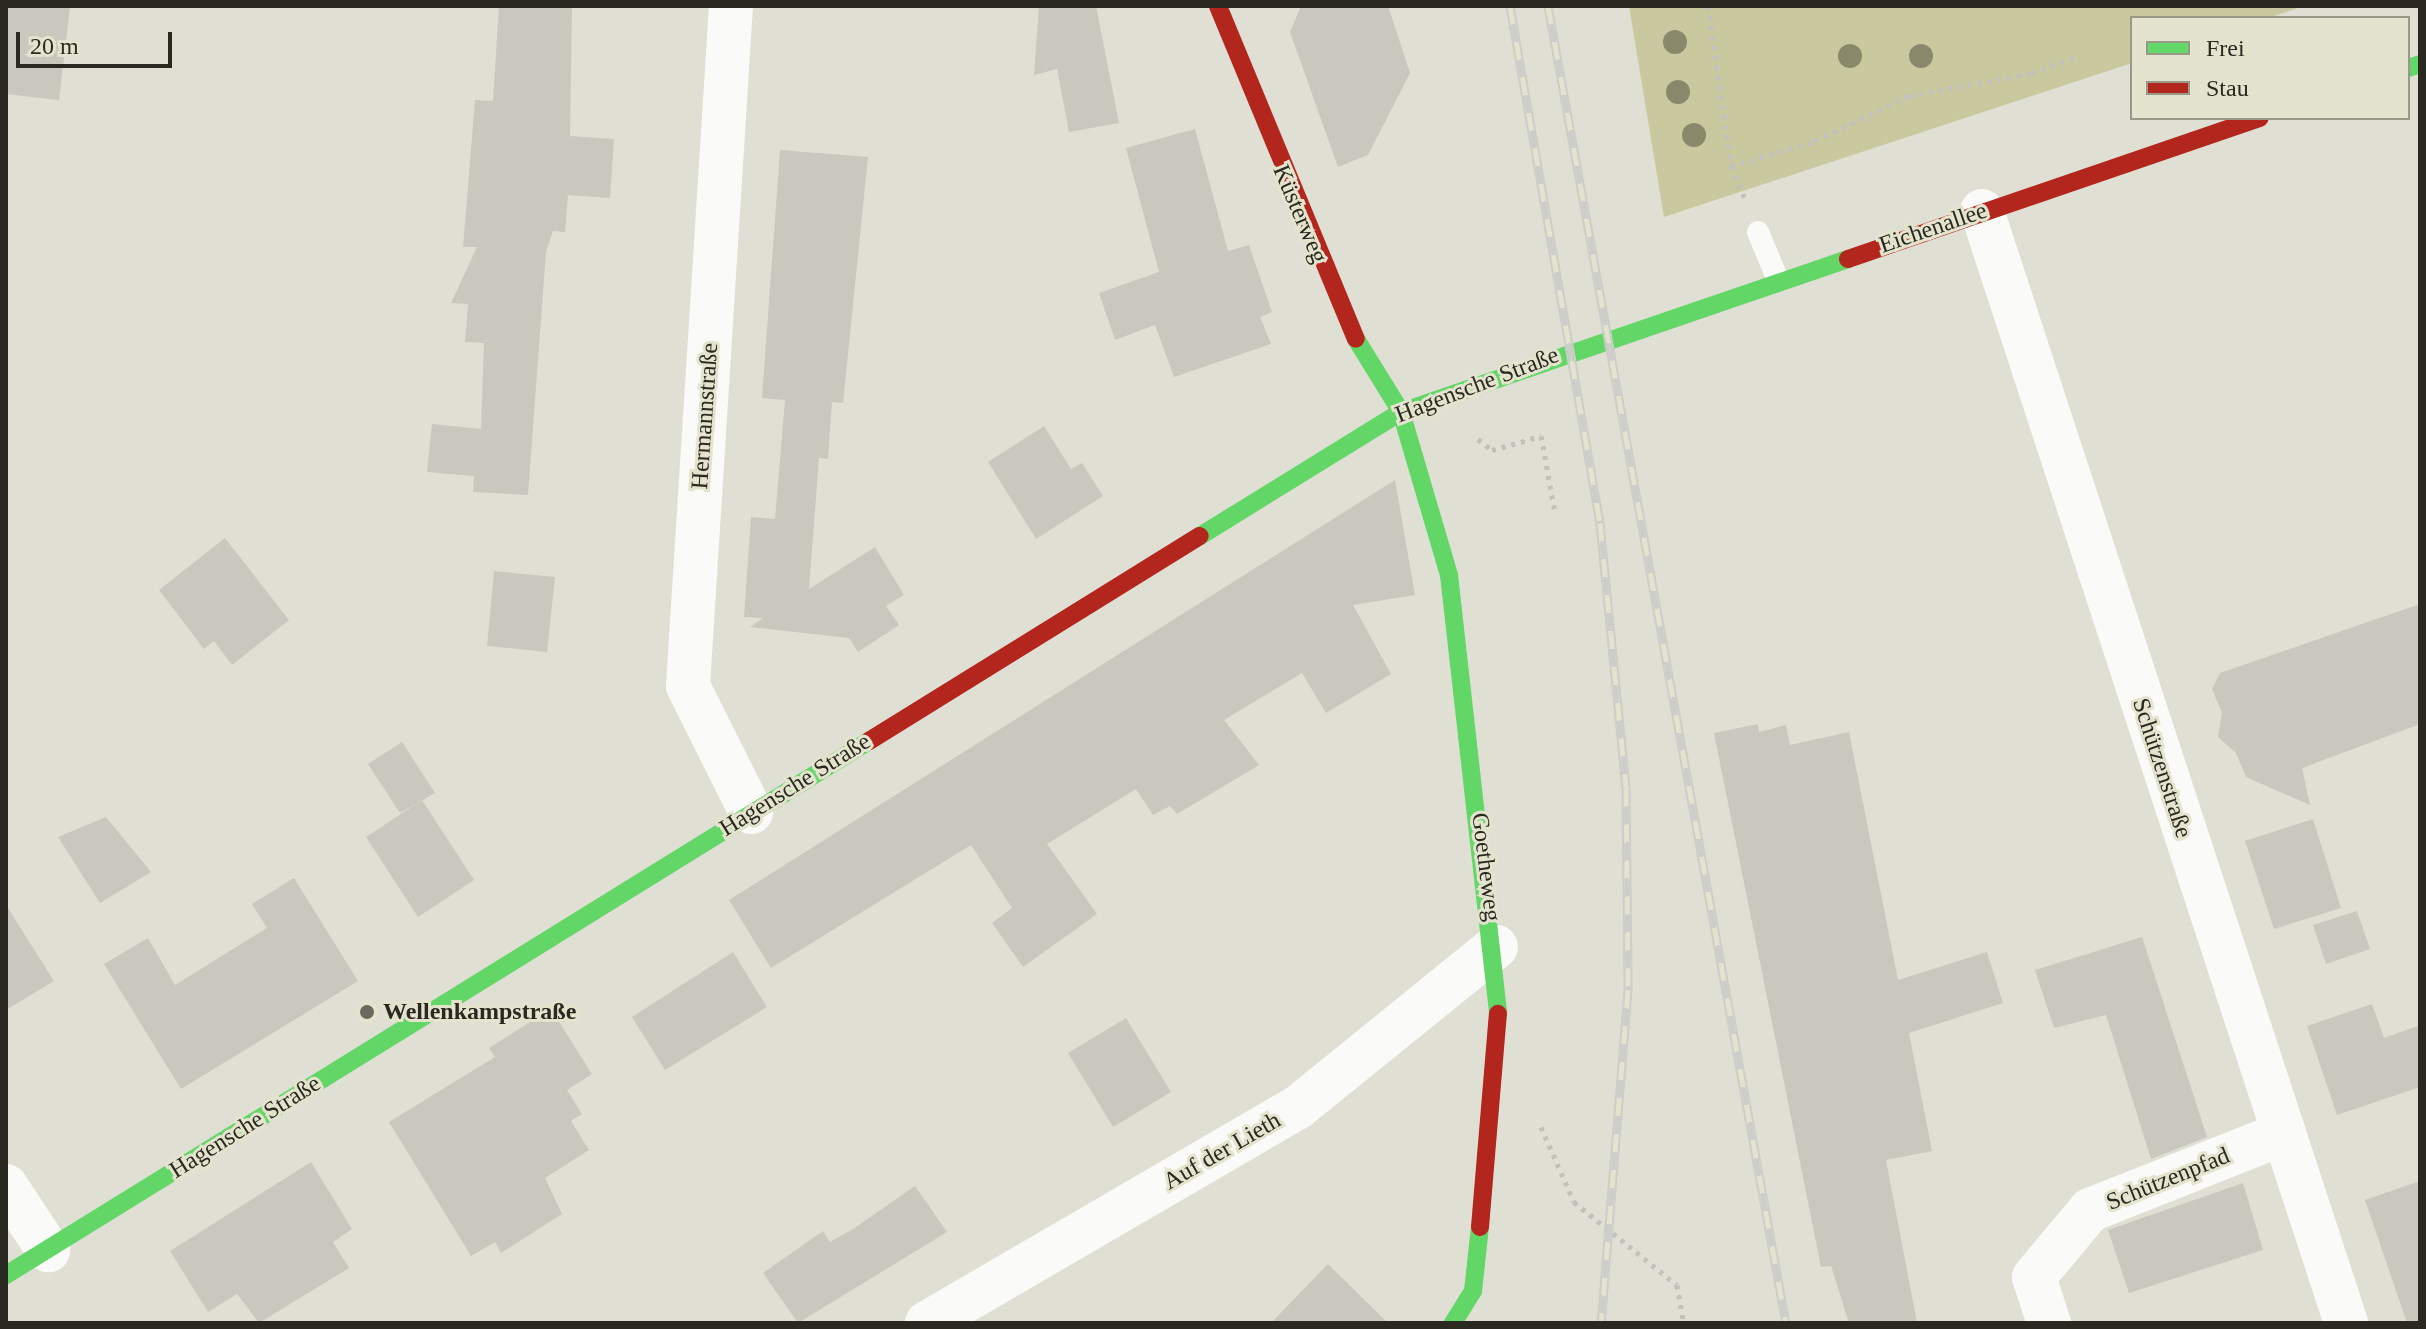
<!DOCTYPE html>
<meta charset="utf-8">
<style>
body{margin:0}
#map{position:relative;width:2426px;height:1329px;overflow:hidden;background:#dfdfd3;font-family:Georgia,serif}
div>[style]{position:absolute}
.green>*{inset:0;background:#cac89f}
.building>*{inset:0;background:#c8c8be}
.path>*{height:5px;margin-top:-2.5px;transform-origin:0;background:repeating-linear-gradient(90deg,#c1c1bd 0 4px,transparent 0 10px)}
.lane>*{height:22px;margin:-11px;padding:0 11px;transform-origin:11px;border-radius:11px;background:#fafaf8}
.street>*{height:44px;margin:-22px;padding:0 22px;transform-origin:22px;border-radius:22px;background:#fafaf8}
.fast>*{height:18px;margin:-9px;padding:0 9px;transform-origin:9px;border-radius:9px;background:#63d668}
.jam>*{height:18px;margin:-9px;padding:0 9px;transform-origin:9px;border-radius:9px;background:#b3261e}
.rail>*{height:9px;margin-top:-4.5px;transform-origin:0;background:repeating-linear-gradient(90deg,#e4e4ce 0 18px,#cdcdca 0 36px);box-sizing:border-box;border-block:2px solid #cdcdca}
.trees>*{width:24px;height:24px;margin:-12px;border-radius:50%;background:#89886b}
.dots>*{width:22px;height:22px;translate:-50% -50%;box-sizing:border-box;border:4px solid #e4e4ce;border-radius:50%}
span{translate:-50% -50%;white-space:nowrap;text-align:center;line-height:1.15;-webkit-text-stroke:6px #e4e4ce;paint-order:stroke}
.street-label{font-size:24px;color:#2a2921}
.poi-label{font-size:24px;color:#2a2921;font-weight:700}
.left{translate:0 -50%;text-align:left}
.frame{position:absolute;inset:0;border:8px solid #2a2921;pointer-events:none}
.legend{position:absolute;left:2130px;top:16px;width:280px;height:104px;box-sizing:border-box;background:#e4e4ce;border:2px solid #9a9989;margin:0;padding:10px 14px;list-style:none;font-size:24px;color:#2a2921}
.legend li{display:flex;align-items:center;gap:16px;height:40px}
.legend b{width:40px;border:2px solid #9a9989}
.scale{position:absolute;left:16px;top:32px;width:156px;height:36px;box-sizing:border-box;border:4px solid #2a2921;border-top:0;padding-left:10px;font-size:24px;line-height:28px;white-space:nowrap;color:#2a2921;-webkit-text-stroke:6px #e4e4ce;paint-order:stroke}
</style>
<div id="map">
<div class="green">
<i style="clip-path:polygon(1629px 6px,2304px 6px,2268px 18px,2132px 18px,2132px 63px,1664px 217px)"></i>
</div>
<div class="building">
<i style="clip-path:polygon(6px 6px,70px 6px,59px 100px,6px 94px)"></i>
<i style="clip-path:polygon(499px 6px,572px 6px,570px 136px,614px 139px,610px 198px,568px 195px,565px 232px,553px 231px,546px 252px,528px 495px,473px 492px,474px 476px,427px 472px,432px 424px,481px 429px,484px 343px,465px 342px,468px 304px,451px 303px,477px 247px,463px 247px,475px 100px,493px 101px)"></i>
<i style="clip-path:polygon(1039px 6px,1096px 6px,1119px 123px,1069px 132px,1057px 69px,1034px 75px)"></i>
<i style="clip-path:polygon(1301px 6px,1388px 6px,1410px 73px,1368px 155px,1338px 167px,1290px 32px)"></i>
<i style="clip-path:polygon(1195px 129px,1228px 251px,1249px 245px,1272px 312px,1260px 317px,1271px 344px,1174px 377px,1155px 325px,1115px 340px,1099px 293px,1159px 272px,1126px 148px)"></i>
<i style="clip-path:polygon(780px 150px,868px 157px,843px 403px,832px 402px,828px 459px,819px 458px,809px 589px,875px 547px,904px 595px,886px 606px,899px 625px,858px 652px,849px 638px,750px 627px,763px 618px,744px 617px,751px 517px,775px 519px,785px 400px,762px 398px)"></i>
<i style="clip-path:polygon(1044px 426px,1071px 469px,1082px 463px,1103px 496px,1036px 539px,988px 462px)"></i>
<i style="clip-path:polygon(1395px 480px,1415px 595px,1353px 605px,1391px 674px,1326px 713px,1302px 673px,1224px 720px,1259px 765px,1177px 814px,1170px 806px,1153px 815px,1136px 789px,1047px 844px,1097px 914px,1023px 967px,992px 923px,1012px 908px,971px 845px,771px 968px,729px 900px)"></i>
<i style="clip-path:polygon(225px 538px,289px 620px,232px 665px,214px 641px,204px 649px,159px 590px)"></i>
<i style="clip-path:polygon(494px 571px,555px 577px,547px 652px,487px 646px)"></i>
<i style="clip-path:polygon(2420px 604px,2420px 724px,2302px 768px,2310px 805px,2246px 777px,2236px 753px,2218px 737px,2222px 713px,2212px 689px,2220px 673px)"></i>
<i style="clip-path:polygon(1758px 724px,1759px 732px,1786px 725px,1790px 745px,1849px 732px,1898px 980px,1987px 952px,2003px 1003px,1909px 1033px,1932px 1151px,1886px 1160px,1917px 1323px,1849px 1323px,1831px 1266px,1821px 1267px,1714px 733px)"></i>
<i style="clip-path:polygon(402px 742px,435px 793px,400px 813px,368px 764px)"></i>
<i style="clip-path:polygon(422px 800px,474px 880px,418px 917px,366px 837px)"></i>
<i style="clip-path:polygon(106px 817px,151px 872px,100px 903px,58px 837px)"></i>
<i style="clip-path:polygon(2313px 819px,2341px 908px,2274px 929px,2245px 841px)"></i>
<i style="clip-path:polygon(294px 878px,358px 981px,181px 1089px,104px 964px,148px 938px,175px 985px,267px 928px,252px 904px)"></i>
<i style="clip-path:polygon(6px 905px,54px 981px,6px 1010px)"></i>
<i style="clip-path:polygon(2357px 911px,2370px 949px,2326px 964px,2313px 925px)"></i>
<i style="clip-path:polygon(2142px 937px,2207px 1137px,2151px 1159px,2106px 1015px,2054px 1028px,2035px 970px)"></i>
<i style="clip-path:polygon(733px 952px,767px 1007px,665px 1070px,632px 1017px)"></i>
<i style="clip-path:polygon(2372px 1004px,2384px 1038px,2420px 1025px,2420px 1087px,2337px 1115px,2307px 1026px)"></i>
<i style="clip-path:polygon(551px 1009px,592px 1074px,567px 1090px,582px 1114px,571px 1121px,589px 1150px,545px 1178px,562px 1214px,501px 1253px,495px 1242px,471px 1256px,389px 1122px,495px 1057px,489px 1048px)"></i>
<i style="clip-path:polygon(1126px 1018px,1171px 1092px,1113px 1127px,1068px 1053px)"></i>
<i style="clip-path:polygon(311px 1162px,352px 1229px,333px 1242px,349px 1268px,259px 1323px,237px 1294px,208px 1312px,170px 1251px)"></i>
<i style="clip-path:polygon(2420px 1181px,2420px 1323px,2407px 1323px,2365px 1200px)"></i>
<i style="clip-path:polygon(2243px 1183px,2263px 1250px,2129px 1293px,2108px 1230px)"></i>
<i style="clip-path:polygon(915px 1186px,947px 1232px,798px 1323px,763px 1273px,823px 1231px,830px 1242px,853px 1229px)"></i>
<i style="clip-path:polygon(1328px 1264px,1388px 1323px,1271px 1323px)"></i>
</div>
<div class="path">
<i style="left:1708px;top:6px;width:162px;rotate:81.8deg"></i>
<i style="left:1731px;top:166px;width:34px;rotate:67deg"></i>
<i style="left:1731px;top:166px;width:88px;rotate:-16.6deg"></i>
<i style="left:1815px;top:141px;width:104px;rotate:-25.6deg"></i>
<i style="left:1909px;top:96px;width:125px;rotate:-10.6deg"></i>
<i style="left:2032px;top:73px;width:47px;rotate:-20deg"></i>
<i style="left:1478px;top:439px;width:18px;rotate:38deg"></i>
<i style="left:1492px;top:450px;width:51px;rotate:-15.9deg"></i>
<i style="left:1541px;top:436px;width:77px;rotate:79.6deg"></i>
<i style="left:1541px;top:1127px;width:82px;rotate:66.3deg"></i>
<i style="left:1574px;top:1202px;width:132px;rotate:38.9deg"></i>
<i style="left:1677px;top:1285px;width:39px;rotate:80deg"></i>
</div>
<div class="lane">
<i style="left:1758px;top:232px;width:52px;rotate:67.4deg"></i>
</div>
<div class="street">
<i style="left:731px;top:6px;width:681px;rotate:93.62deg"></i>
<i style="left:688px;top:686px;width:141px;rotate:63.4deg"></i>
<i style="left:1982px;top:211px;width:1170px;rotate:71.87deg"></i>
<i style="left:6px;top:1186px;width:77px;rotate:56.7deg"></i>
<i style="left:927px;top:1323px;width:428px;rotate:-30.2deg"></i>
<i style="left:1297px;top:1108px;width:256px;rotate:-39deg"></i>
<i style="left:2049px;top:1323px;width:48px;rotate:-108.1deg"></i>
<i style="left:2034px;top:1277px;width:87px;rotate:-50.1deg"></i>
<i style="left:2090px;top:1210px;width:206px;rotate:-21.6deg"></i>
</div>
<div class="fast">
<i style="left:2408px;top:68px;width:13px;rotate:-18deg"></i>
<i style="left:1356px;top:339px;width:86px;rotate:58.3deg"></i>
<i style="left:1401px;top:412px;width:170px;rotate:73.6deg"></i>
<i style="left:1449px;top:575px;width:442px;rotate:83.6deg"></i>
<i style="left:1200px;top:536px;width:236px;rotate:-31.7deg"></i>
<i style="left:1401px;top:412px;width:472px;rotate:-18.9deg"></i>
<i style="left:6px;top:1275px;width:1015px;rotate:-31.75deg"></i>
<i style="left:1453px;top:1323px;width:38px;rotate:-58deg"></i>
<i style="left:1473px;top:1291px;width:64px;rotate:-83.8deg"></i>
</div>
<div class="jam">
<i style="left:1218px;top:6px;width:360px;rotate:67.5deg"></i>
<i style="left:1848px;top:259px;width:435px;rotate:-18.9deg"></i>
<i style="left:869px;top:741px;width:389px;rotate:-31.8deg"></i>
<i style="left:1480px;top:1227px;width:214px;rotate:-85.2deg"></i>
</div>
<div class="rail">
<i style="left:1510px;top:6px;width:525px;rotate:80.12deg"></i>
<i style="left:1600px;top:523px;width:266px;rotate:84.4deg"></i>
<i style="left:1626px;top:788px;width:202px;rotate:89.4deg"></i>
<i style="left:1628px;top:990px;width:334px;rotate:94.6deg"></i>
<i style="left:1548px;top:6px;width:1338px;rotate:79.76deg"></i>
</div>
<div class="trees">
<i style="left:1675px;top:42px"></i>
<i style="left:1850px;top:56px"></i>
<i style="left:1921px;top:56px"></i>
<i style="left:1678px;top:92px"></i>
<i style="left:1694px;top:135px"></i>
</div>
<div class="dots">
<i style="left:367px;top:1012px;background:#69695f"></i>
</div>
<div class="street-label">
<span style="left:1300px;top:214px;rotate:67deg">Küsterweg</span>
<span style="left:1933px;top:228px;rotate:-19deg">Eichenallee</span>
<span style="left:1477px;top:385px;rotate:-21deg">Hagensche Straße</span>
<span style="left:705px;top:416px;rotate:-86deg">Hermannstraße</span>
<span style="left:2162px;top:768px;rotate:72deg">Schützenstraße</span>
<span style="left:795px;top:785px;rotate:-32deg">Hagensche Straße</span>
<span style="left:1486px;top:867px;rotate:83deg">Goetheweg</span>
<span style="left:245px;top:1127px;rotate:-32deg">Hagensche Straße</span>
<span style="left:1222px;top:1151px;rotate:-30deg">Auf der Lieth</span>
<span style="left:2168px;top:1179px;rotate:-22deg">Schützenpfad</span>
</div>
<div class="poi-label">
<span class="left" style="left:383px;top:1012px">Wellenkampstraße</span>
</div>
<div class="frame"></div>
<ul class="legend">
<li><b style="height:10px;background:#63d668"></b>Frei</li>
<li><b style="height:10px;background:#b3261e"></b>Stau</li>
</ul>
<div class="scale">20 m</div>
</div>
